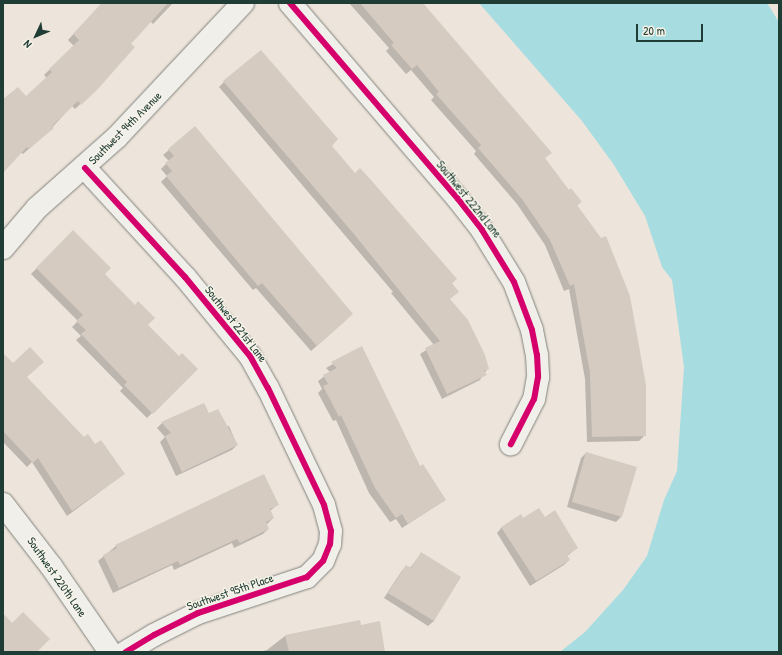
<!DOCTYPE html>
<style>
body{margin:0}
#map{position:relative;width:782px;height:655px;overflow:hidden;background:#ede4db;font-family:"Patrick Hand",sans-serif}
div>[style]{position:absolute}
.water>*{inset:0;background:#a7dde1}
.shadow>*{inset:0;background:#0003}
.building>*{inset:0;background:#d5cbc1}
.roads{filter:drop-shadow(0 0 1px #81837d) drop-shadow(0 0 1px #81837d)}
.minor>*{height:22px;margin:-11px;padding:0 11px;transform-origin:11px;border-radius:11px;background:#f1efea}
.cycleway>*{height:6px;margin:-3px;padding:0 3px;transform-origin:3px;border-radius:3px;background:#d6006c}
span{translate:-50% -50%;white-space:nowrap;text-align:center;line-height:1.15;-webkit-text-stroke:3px #f7f3e8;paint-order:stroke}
.street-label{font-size:12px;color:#1f3d34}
.frame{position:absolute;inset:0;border:4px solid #1f3d34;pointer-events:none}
.north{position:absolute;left:16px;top:16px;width:40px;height:40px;-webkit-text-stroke:3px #f7f3e8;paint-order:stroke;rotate:226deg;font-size:11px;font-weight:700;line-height:16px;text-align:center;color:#1f3d34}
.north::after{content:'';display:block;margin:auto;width:14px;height:18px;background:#1f3d34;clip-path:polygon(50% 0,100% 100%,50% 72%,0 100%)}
.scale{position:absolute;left:636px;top:24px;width:67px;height:18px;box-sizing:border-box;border:2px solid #1f3d34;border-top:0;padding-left:5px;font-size:12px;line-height:14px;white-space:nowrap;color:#1f3d34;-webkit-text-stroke:3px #f7f3e8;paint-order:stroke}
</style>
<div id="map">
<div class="water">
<i style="clip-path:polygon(479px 3px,767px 3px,779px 22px,779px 652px,560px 652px,585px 632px,623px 590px,647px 556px,664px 500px,677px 471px,684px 367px,672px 280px,662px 267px,645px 216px,614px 165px,582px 121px)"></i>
</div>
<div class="shadow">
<i style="clip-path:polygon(102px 3px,173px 3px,153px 24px,150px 21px,130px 44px,96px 89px,75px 109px,72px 106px,47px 133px,23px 154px,21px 152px,3px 171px,3px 101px,26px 98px,47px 78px,44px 75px,74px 46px,68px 40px)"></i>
<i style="clip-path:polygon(349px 3px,422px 3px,569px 191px,580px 202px,577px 206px,645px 435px,639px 441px,587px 442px,585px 379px,569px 289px,564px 291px,545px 245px,517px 204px,474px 154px,476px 151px,431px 100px,434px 97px,411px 70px,406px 74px,386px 51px,389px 48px)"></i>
<i style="clip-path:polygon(224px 82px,331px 146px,355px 174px,456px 279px,451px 284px,449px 300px,488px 368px,480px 380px,442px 399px,420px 354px,434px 345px,391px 293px,393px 292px,219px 87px)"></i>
<i style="clip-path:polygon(195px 128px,346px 320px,311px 351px,256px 288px,253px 290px,161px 182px,167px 176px,161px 169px,169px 161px,163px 155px)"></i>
<i style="clip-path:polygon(73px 232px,104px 274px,146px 325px,179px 357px,196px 369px,147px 418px,120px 391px,123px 388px,76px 340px,81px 336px,72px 327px,78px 321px,31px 274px)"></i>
<i style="clip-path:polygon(361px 348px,420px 467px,445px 500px,402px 528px,396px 519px,390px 522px,369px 493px,336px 420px,333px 421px,318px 393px,322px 389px,318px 381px,330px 372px,326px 368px)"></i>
<i style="clip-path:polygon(3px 354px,84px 438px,124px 474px,67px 516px,32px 462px,27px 467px,3px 442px)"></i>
<i style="clip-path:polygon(203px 404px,208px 415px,225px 428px,229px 426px,237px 445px,232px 450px,176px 476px,160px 442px,165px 437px,157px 428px,162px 423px)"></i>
<i style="clip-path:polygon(586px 453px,621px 517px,616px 522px,567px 507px,581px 458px)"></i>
<i style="clip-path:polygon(278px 504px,270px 511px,273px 518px,266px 525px,268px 529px,263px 534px,234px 548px,232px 543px,174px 570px,172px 565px,113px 593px,98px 561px,116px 546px)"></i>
<i style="clip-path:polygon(544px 518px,577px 548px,567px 556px,569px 560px,564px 565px,530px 586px,497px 533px,502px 527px,523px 519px)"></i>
<i style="clip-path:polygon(421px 554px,434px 621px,428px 626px,384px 598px,401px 572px,406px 566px,410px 568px)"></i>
<i style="clip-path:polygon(360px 626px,384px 652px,258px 652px,267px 650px,285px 636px,322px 628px)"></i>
</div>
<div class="building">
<i style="clip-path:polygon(102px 3px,168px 3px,131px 44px,135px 47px,97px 90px,81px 105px,78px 101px,52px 126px,54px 128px,29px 149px,27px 147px,3px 173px,3px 99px,18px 87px,26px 96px,52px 72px,49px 69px,79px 40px,73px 34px)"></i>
<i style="clip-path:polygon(360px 3px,423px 3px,552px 153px,545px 158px,569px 190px,571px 188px,582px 202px,577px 205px,601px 238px,606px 236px,630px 296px,646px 385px,646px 436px,592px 437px,590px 373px,574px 284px,570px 286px,550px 240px,522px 199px,478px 148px,481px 145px,436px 94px,439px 92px,417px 65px,412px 69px,391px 45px,394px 43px)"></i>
<i style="clip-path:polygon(261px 50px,338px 139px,332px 146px,355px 173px,360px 168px,371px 180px,457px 279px,452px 283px,459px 292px,450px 299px,468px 320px,485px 355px,489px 369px,484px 371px,487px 375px,447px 394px,425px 348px,440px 341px,354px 234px,223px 81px)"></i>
<i style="clip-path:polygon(195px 126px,353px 314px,317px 346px,262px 283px,258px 286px,166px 176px,172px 171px,165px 163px,174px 156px,168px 149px)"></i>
<i style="clip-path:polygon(73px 230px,111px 268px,105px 274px,135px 305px,138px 301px,155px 318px,148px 325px,179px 356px,182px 353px,198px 369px,153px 414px,124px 385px,127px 382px,81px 334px,86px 330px,76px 321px,83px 315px,36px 268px)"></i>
<i style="clip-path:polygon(362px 346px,420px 466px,423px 464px,446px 500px,408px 524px,402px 514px,396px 518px,375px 488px,341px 415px,339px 417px,323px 386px,328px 384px,323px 375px,337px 368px,331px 362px)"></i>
<i style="clip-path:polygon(30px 347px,44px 362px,27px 377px,84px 437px,88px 434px,95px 444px,101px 440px,125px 474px,72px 511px,38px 458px,33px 463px,3px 431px,3px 353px,13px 363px)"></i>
<i style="clip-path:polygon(204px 403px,209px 413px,218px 409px,238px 445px,182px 472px,165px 436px,171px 433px,161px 422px)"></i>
<i style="clip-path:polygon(586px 452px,637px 467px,622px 517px,572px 502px)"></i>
<i style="clip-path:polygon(264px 474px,279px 505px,270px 509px,274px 518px,266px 522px,269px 529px,240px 543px,237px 539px,180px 565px,178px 561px,119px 588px,103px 555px,117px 548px,115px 545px)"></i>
<i style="clip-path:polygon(539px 508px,545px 517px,555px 510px,578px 548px,567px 555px,570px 560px,536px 581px,501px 527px,521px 514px,523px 518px)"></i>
<i style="clip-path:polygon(421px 552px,461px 577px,434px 621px,388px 593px,406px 565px,411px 568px)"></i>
<i style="clip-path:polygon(23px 612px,50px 639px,37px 652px,3px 652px,3px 613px,12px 623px)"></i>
<i style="clip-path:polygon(360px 620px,361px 625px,380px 621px,385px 652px,289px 652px,285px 635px)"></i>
</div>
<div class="roads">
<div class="minor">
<i style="left:290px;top:3px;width:258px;rotate:49.4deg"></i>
<i style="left:458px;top:199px;width:39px;rotate:52deg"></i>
<i style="left:482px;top:230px;width:61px;rotate:58.4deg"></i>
<i style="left:514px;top:282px;width:51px;rotate:69.4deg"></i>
<i style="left:532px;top:330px;width:25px;rotate:79deg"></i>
<i style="left:537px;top:355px;width:22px;rotate:87deg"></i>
<i style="left:538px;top:377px;width:22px;rotate:100deg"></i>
<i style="left:534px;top:399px;width:51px;rotate:117.1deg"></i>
<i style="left:85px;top:168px;width:148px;rotate:47.5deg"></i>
<i style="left:185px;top:277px;width:102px;rotate:50.6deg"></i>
<i style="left:250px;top:356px;width:37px;rotate:61deg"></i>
<i style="left:268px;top:388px;width:130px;rotate:64.4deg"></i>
<i style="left:324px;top:505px;width:27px;rotate:75deg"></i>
<i style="left:331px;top:531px;width:13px;rotate:94deg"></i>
<i style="left:330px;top:544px;width:18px;rotate:112deg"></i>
<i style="left:323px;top:561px;width:23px;rotate:135deg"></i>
<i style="left:307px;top:577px;width:115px;rotate:161.7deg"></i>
<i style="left:198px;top:613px;width:49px;rotate:153.4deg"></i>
<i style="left:154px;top:635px;width:33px;rotate:149deg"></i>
<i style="left:3px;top:248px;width:52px;rotate:-49.6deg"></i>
<i style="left:37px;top:208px;width:107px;rotate:-41.6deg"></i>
<i style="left:117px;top:137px;width:184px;rotate:-46.8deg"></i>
<i style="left:3px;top:504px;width:78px;rotate:52.3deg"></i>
<i style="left:51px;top:566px;width:104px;rotate:55.5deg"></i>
</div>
</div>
<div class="cycleway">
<i style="left:290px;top:3px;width:258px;rotate:49.4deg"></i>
<i style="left:458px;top:199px;width:39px;rotate:52deg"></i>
<i style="left:482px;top:230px;width:61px;rotate:58.4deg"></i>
<i style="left:514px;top:282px;width:51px;rotate:69.4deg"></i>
<i style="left:532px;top:330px;width:25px;rotate:79deg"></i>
<i style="left:537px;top:355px;width:22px;rotate:87deg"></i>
<i style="left:538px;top:377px;width:22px;rotate:100deg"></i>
<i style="left:534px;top:399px;width:51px;rotate:117.1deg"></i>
<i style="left:85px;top:168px;width:148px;rotate:47.5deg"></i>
<i style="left:185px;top:277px;width:102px;rotate:50.6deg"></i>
<i style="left:250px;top:356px;width:37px;rotate:61deg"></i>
<i style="left:268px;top:388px;width:130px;rotate:64.4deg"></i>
<i style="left:324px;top:505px;width:27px;rotate:75deg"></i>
<i style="left:331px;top:531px;width:13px;rotate:94deg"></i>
<i style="left:330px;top:544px;width:18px;rotate:112deg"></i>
<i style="left:323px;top:561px;width:23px;rotate:135deg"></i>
<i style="left:307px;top:577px;width:115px;rotate:161.7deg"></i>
<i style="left:198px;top:613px;width:49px;rotate:153.4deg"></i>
<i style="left:154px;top:635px;width:33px;rotate:149deg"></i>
</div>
<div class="street-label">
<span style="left:125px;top:128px;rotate:-45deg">Southwest 94th Avenue</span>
<span style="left:469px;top:199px;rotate:51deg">Southwest 222nd Lane</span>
<span style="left:236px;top:324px;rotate:52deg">Southwest 221st Lane</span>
<span style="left:57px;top:577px;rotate:55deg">Southwest 220th Lane</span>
<span style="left:230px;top:592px;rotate:-19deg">Southwest 95th Place</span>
</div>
<div class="frame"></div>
<div class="north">N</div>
<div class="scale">20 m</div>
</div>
